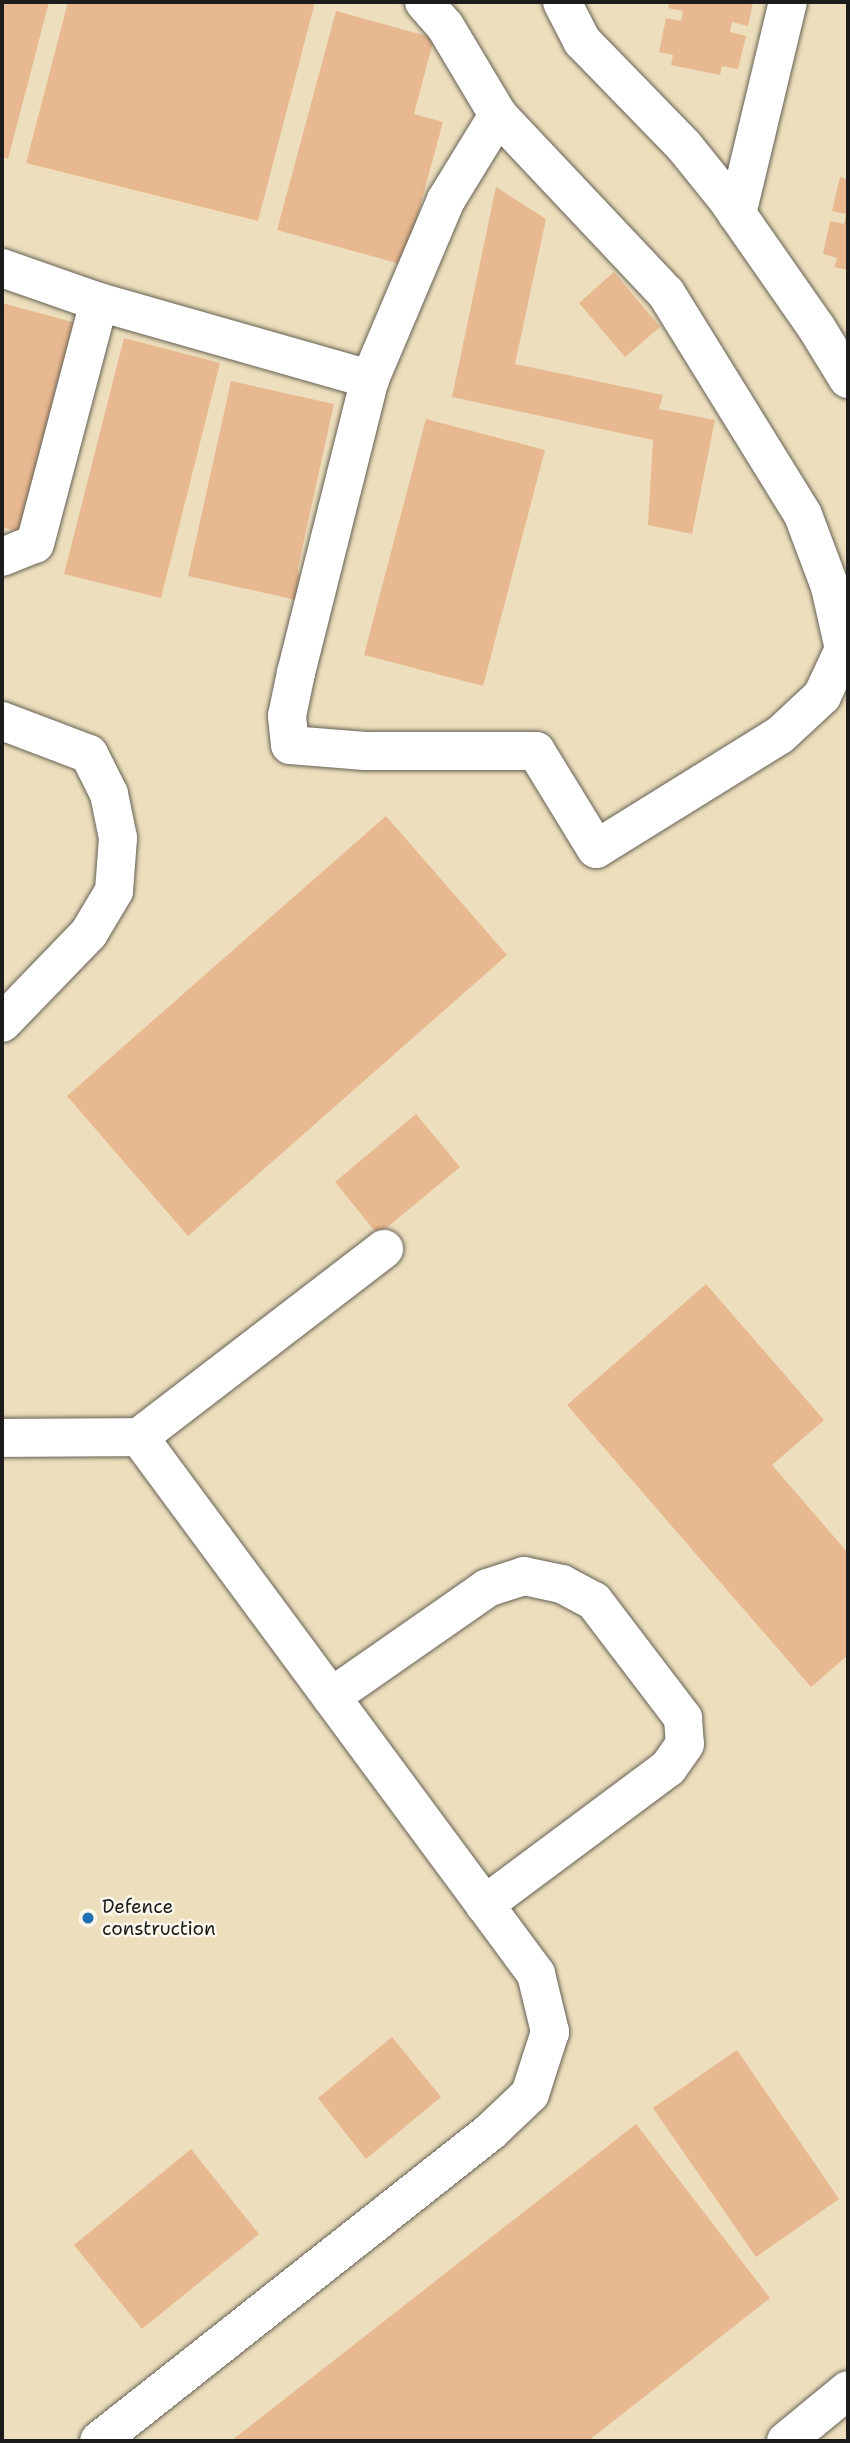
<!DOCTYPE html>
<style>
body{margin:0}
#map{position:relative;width:850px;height:2443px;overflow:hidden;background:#eddfbd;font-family:"Shantell Sans",sans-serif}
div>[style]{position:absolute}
.building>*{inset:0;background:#e8b890}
.roads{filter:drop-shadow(0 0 2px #656054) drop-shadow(0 0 2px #656054)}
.minor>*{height:38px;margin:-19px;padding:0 19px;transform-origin:19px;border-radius:19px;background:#fff}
.dots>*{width:19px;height:19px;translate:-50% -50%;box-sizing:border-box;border:4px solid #fbf7ec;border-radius:50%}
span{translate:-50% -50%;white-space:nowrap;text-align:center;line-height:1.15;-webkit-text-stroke:5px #fbf7ec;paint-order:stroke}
.poi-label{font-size:19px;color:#1c1c1c}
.left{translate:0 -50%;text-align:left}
.frame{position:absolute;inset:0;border:4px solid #1c1c1c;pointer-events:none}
</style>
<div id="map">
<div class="building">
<i style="clip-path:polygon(2px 2px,49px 2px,8px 159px,2px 157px)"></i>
<i style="clip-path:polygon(68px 2px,315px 2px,258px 221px,26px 163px)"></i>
<i style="clip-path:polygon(670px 2px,753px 2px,748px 26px,732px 22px,730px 32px,746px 36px,738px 69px,722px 66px,720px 75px,671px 65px,673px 55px,659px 52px,666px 18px,681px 21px,683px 11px,668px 8px)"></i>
<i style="clip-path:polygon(336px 11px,434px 38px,414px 114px,443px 122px,404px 265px,277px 230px)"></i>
<i style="clip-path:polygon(840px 177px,848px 179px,848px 270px,834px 267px,837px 258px,823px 254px,830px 221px,844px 224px,846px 214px,832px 211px)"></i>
<i style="clip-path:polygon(496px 187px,546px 219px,515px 364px,663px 395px,659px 409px,715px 420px,692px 534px,648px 525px,653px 440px,452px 397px)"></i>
<i style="clip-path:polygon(614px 272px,660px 327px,625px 357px,579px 303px)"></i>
<i style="clip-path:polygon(2px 303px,76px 323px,22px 532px,2px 527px)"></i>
<i style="clip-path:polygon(124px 338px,220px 363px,161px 598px,64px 574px)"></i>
<i style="clip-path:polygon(231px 381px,334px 404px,298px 567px,301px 601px,188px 576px)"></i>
<i style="clip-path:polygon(426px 419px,545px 450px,483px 686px,364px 655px)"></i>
<i style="clip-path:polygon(386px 816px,507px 955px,188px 1236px,67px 1096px)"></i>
<i style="clip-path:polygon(416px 1114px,460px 1167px,378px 1235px,335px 1182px)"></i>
<i style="clip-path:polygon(706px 1284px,824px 1420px,772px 1465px,848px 1553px,848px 1655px,811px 1687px,567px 1405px)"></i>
<i style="clip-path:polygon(392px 2037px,441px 2097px,366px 2159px,318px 2098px)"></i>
<i style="clip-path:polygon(737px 2050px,839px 2199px,756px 2257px,653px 2108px)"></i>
<i style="clip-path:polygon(636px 2124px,770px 2298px,588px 2441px,231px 2441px)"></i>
<i style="clip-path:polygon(191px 2149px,259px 2234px,142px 2329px,74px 2245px)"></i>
</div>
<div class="roads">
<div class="minor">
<i style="left:424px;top:2px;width:32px;rotate:49deg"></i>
<i style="left:445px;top:26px;width:104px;rotate:59.2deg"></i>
<i style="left:498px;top:115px;width:245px;rotate:46.7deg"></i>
<i style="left:666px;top:293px;width:261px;rotate:58.3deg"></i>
<i style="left:803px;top:515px;width:77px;rotate:69.4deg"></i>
<i style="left:830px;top:587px;width:64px;rotate:77.3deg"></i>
<i style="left:844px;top:649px;width:52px;rotate:115.1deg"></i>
<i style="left:822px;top:696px;width:57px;rotate:137.1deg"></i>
<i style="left:780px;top:735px;width:216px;rotate:148.2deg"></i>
<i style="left:596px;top:849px;width:115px;rotate:-121.5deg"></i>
<i style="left:536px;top:751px;width:171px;rotate:180deg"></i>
<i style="left:365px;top:751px;width:75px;rotate:-175.4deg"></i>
<i style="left:290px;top:745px;width:29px;rotate:-96deg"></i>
<i style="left:287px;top:716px;width:44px;rotate:-78.2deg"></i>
<i style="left:296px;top:673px;width:303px;rotate:-75.9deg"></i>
<i style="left:370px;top:379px;width:194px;rotate:-67deg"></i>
<i style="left:446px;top:200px;width:100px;rotate:-58.5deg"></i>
<i style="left:562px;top:2px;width:44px;rotate:62.9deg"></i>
<i style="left:582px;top:41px;width:146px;rotate:45.8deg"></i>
<i style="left:684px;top:146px;width:67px;rotate:51.1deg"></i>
<i style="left:726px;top:198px;width:157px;rotate:55.1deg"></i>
<i style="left:816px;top:327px;width:61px;rotate:58.4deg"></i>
<i style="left:737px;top:214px;width:218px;rotate:-76.5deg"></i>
<i style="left:2px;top:268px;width:103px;rotate:19.3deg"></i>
<i style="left:99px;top:302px;width:282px;rotate:15.9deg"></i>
<i style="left:2px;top:557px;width:35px;rotate:-22deg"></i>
<i style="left:35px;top:544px;width:250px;rotate:-75.2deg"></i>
<i style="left:2px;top:721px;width:93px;rotate:20.8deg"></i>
<i style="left:89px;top:754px;width:45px;rotate:63.4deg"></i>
<i style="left:109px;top:794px;width:45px;rotate:78.4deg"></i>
<i style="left:118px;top:838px;width:53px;rotate:94.3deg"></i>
<i style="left:114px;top:891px;width:49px;rotate:120.8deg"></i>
<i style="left:89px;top:933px;width:125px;rotate:134deg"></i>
<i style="left:139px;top:1437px;width:309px;rotate:-37.5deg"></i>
<i style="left:2px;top:1438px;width:137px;rotate:-0.4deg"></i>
<i style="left:139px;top:1437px;width:668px;rotate:53.52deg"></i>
<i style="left:536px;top:1974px;width:60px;rotate:76.4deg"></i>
<i style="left:550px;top:2032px;width:65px;rotate:107.9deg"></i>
<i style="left:530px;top:2094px;width:55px;rotate:136.5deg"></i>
<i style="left:490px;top:2132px;width:498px;rotate:141.7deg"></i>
<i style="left:331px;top:1697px;width:190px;rotate:-34.9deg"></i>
<i style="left:487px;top:1588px;width:39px;rotate:-18deg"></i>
<i style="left:524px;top:1576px;width:39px;rotate:12deg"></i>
<i style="left:562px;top:1584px;width:36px;rotate:28deg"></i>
<i style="left:594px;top:1601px;width:147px;rotate:52.7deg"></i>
<i style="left:683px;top:1718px;width:26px;rotate:86deg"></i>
<i style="left:685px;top:1744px;width:29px;rotate:125deg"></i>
<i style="left:668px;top:1768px;width:229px;rotate:143.3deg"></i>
<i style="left:786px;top:2441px;width:80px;rotate:-39.4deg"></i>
</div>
</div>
<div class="dots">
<i style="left:88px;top:1918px;background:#1f6fb2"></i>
</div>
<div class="poi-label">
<span class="left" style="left:102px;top:1918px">Defence<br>construction</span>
</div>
<div class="frame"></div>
</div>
